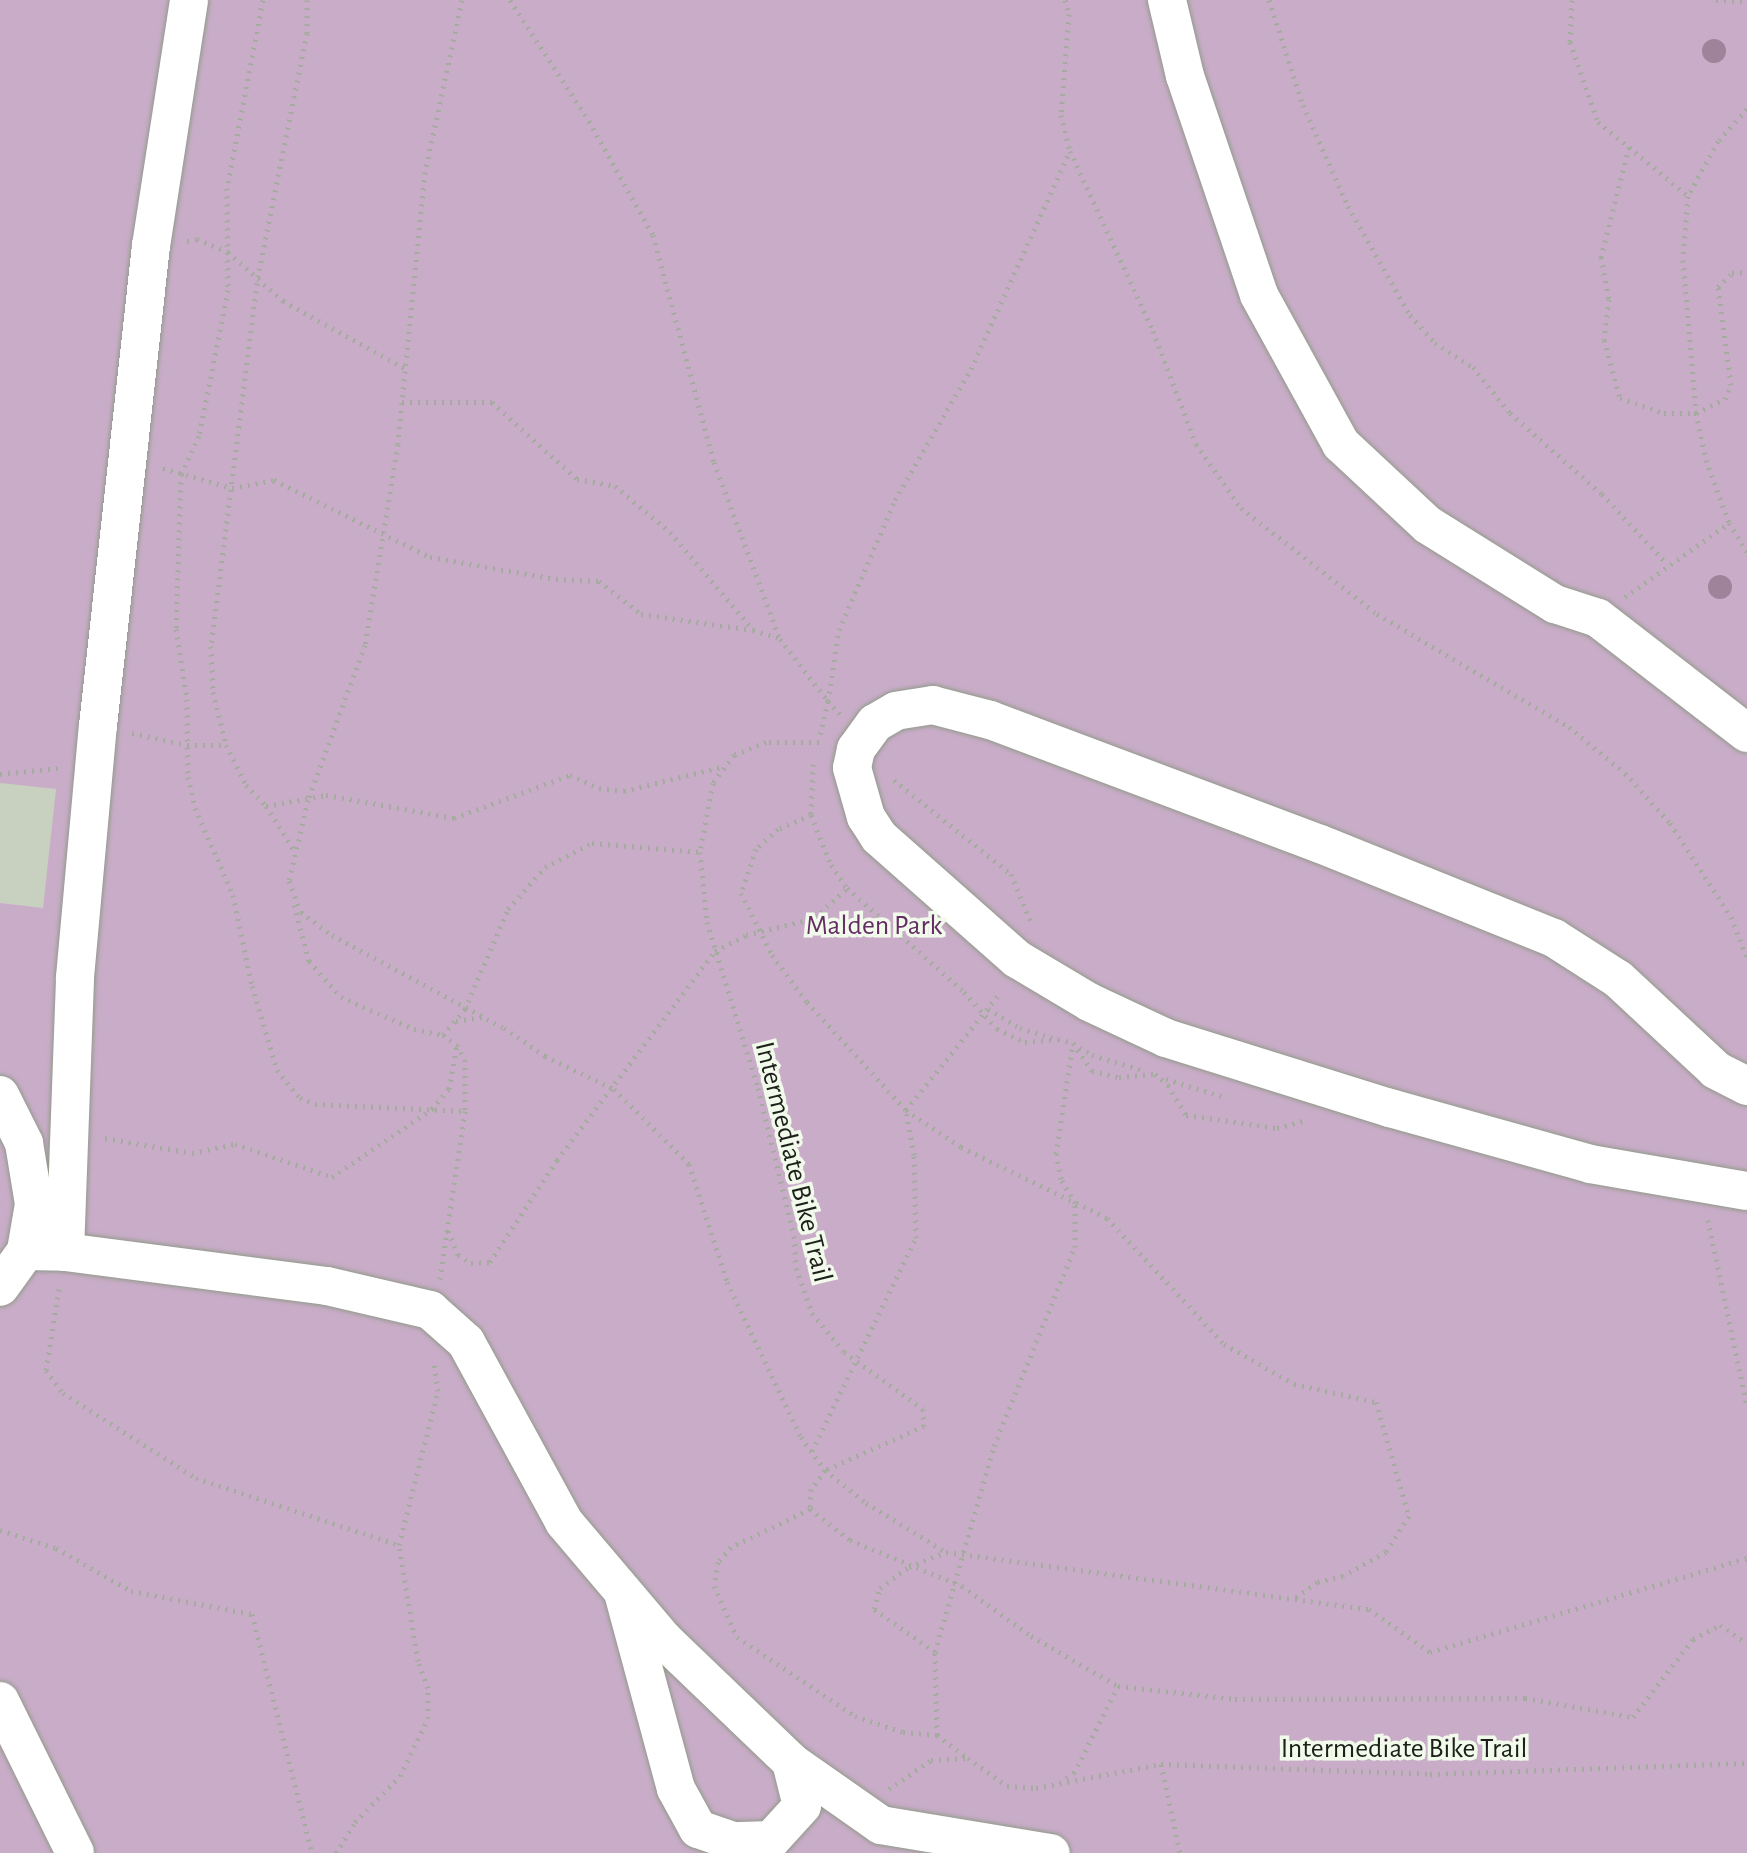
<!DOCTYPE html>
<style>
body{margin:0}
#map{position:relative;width:1747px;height:1853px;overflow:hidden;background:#e5eddd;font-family:"Alegreya Sans",sans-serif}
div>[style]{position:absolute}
.green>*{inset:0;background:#c9adc8}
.building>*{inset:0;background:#c8d0c0}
.path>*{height:5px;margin-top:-2.5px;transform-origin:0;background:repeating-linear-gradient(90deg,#a5ac9f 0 2px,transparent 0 8px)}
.roads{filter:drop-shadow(0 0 2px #929a8b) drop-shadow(0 0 2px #929a8b)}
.minor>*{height:38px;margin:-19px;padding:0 19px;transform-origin:19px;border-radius:19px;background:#fff}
.trees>*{width:24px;height:24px;margin:-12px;border-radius:50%;background:#9e839a}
span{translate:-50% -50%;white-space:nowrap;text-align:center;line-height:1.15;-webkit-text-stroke:7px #f2fbeb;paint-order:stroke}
.park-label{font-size:28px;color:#642d64}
.street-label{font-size:28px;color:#1d201a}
</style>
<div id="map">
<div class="green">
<i style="clip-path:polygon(0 0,1747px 0,1747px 1853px,0 1853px)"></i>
</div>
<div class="building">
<i style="clip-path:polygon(0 783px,56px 789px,43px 908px,0 903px)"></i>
</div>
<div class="path">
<i style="left:263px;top:0;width:191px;rotate:100.8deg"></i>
<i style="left:227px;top:188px;width:102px;rotate:89.4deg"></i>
<i style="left:228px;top:290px;width:149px;rotate:101.2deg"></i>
<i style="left:199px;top:436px;width:42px;rotate:115.3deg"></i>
<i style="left:181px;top:474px;width:155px;rotate:91.8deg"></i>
<i style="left:176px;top:629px;width:71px;rotate:81.1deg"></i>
<i style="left:187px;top:699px;width:78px;rotate:89.3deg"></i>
<i style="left:188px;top:777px;width:32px;rotate:77deg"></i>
<i style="left:195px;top:808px;width:95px;rotate:66.4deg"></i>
<i style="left:233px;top:895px;width:93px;rotate:78.2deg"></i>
<i style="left:252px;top:986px;width:88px;rotate:73.4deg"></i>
<i style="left:277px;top:1070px;width:36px;rotate:51deg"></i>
<i style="left:300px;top:1098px;width:16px;rotate:22deg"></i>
<i style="left:315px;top:1104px;width:150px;rotate:2.7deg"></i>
<i style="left:465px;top:1111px;width:170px;rotate:98.5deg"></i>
<i style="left:307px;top:0;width:33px;rotate:90deg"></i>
<i style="left:307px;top:33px;width:247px;rotate:101.4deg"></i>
<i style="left:258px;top:275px;width:374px;rotate:97.2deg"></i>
<i style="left:211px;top:646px;width:46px;rotate:87.5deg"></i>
<i style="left:213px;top:692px;width:55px;rotate:76.2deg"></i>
<i style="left:226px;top:745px;width:45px;rotate:63.4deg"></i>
<i style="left:246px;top:785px;width:29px;rotate:46deg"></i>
<i style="left:266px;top:806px;width:61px;rotate:-10.4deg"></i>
<i style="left:326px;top:795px;width:130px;rotate:10.2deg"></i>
<i style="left:454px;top:818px;width:124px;rotate:-20.3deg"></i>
<i style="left:570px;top:775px;width:32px;rotate:24deg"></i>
<i style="left:599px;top:788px;width:25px;rotate:7deg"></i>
<i style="left:624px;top:791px;width:104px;rotate:-13.9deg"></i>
<i style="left:462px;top:0;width:176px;rotate:102.1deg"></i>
<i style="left:425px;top:172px;width:273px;rotate:95.7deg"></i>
<i style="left:398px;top:444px;width:204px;rotate:99.3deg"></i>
<i style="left:365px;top:645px;width:165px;rotate:110.2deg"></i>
<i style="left:308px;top:800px;width:83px;rotate:103.2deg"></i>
<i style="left:289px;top:881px;width:33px;rotate:69deg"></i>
<i style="left:301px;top:912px;width:39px;rotate:37deg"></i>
<i style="left:332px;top:935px;width:196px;rotate:28.4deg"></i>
<i style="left:504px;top:1028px;width:50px;rotate:34.3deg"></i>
<i style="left:545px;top:1056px;width:76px;rotate:25.6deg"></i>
<i style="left:614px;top:1089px;width:106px;rotate:45deg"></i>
<i style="left:689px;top:1164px;width:124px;rotate:72.1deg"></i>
<i style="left:727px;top:1282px;width:172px;rotate:64.5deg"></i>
<i style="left:801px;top:1437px;width:41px;rotate:54deg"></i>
<i style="left:825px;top:1470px;width:53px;rotate:38.8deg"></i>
<i style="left:866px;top:1503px;width:94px;rotate:31.5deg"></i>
<i style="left:946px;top:1552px;width:427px;rotate:7.7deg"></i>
<i style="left:1369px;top:1609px;width:75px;rotate:35.2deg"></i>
<i style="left:1430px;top:1652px;width:331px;rotate:-16.5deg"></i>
<i style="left:510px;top:0;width:145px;rotate:56.9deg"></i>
<i style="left:589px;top:121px;width:131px;rotate:60.7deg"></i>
<i style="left:653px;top:235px;width:235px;rotate:75deg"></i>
<i style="left:714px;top:462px;width:189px;rotate:69.6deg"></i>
<i style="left:780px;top:639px;width:78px;rotate:52.3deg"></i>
<i style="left:828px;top:701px;width:35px;rotate:103deg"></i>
<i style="left:1065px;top:0;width:15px;rotate:74deg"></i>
<i style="left:1069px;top:14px;width:101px;rotate:94.5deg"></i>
<i style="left:1061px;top:115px;width:37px;rotate:76deg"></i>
<i style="left:1070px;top:151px;width:198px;rotate:65.2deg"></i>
<i style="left:1153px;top:331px;width:121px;rotate:69.2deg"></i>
<i style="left:1196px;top:444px;width:78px;rotate:54.9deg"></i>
<i style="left:1241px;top:508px;width:172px;rotate:37.9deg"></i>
<i style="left:1377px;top:614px;width:223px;rotate:30.5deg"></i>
<i style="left:1569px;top:727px;width:72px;rotate:39.4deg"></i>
<i style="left:1625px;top:773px;width:67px;rotate:48deg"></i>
<i style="left:1670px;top:823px;width:112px;rotate:57deg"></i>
<i style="left:1731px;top:917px;width:44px;rotate:68.7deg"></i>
<i style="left:1269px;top:0;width:110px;rotate:72.1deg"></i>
<i style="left:1303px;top:105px;width:111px;rotate:66deg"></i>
<i style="left:1348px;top:206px;width:125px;rotate:60.4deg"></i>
<i style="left:1410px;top:315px;width:38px;rotate:48deg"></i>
<i style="left:1435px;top:343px;width:45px;rotate:32.3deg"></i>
<i style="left:1473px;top:367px;width:59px;rotate:51.2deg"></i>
<i style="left:1510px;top:413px;width:123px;rotate:41.4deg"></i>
<i style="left:1602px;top:494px;width:96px;rotate:47.1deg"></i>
<i style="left:1572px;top:0;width:42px;rotate:92.7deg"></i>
<i style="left:1570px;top:42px;width:85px;rotate:70.7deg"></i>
<i style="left:1598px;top:122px;width:40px;rotate:39deg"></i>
<i style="left:1629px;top:147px;width:114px;rotate:104.3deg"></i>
<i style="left:1601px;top:257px;width:43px;rotate:79.2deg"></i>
<i style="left:1609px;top:299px;width:41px;rotate:97deg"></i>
<i style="left:1604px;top:340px;width:60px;rotate:74.6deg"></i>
<i style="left:1620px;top:398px;width:46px;rotate:18.8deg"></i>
<i style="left:1664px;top:413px;width:32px"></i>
<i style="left:1696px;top:413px;width:32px;rotate:-26deg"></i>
<i style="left:1725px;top:399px;width:15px;rotate:-67deg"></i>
<i style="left:1731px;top:385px;width:99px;rotate:-97.6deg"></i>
<i style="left:1718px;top:287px;width:20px;rotate:-45deg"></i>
<i style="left:1732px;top:273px;width:15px;rotate:-4deg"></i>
<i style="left:1716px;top:0;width:31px;rotate:2deg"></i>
<i style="left:1747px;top:109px;width:43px;rotate:132.2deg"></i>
<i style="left:1718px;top:141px;width:63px;rotate:118.6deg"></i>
<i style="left:1688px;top:196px;width:64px;rotate:94.5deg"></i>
<i style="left:1683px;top:260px;width:154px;rotate:85.1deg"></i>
<i style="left:1696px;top:413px;width:48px;rotate:78deg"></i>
<i style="left:1706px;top:460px;width:67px;rotate:69.9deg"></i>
<i style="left:1729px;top:523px;width:34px;rotate:58deg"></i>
<i style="left:1629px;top:147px;width:77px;rotate:39.7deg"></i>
<i style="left:187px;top:241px;width:10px;rotate:-11deg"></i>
<i style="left:197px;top:239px;width:34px;rotate:23deg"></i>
<i style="left:228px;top:252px;width:74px;rotate:41.7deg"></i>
<i style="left:283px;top:301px;width:141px;rotate:28.9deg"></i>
<i style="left:402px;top:402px;width:90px"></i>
<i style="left:492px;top:402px;width:115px;rotate:42.2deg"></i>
<i style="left:577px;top:479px;width:39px;rotate:10deg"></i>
<i style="left:615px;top:486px;width:72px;rotate:39.9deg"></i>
<i style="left:670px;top:532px;width:128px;rotate:49.7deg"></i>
<i style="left:753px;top:630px;width:27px;rotate:17deg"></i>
<i style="left:163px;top:468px;width:72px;rotate:16.2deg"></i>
<i style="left:232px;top:488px;width:43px;rotate:-10.8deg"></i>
<i style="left:274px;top:480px;width:174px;rotate:26.3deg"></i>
<i style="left:430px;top:557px;width:128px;rotate:9.9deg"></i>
<i style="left:556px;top:579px;width:43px;rotate:2.7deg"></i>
<i style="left:599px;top:581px;width:53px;rotate:38.2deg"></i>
<i style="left:641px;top:614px;width:113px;rotate:8.1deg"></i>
<i style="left:1625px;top:597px;width:128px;rotate:-35.4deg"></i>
<i style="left:840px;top:714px;width:18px;rotate:-133deg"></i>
<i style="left:828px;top:701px;width:72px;rotate:-81.2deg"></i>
<i style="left:839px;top:630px;width:142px;rotate:-66.7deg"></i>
<i style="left:895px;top:500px;width:151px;rotate:-59.9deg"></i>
<i style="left:971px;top:369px;width:239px;rotate:-65.6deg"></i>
<i style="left:132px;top:733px;width:56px;rotate:12.3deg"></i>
<i style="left:187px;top:745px;width:39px"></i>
<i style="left:819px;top:742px;width:53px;rotate:180deg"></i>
<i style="left:766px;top:742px;width:35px;rotate:158deg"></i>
<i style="left:734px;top:755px;width:35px;rotate:127deg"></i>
<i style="left:713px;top:783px;width:70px;rotate:100.7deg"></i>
<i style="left:700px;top:852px;width:70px;rotate:84.3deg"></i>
<i style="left:707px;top:922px;width:174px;rotate:72.9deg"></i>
<i style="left:758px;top:1088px;width:152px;rotate:76.3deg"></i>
<i style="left:794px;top:1236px;width:32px;rotate:86deg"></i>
<i style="left:796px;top:1268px;width:48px;rotate:70.4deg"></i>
<i style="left:812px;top:1313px;width:50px;rotate:50.6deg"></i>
<i style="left:844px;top:1352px;width:97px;rotate:35.8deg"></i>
<i style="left:923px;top:1409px;width:17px;rotate:87deg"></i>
<i style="left:924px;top:1426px;width:108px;rotate:156deg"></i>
<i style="left:825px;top:1470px;width:24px;rotate:126deg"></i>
<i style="left:811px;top:1489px;width:20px;rotate:93deg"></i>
<i style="left:810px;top:1509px;width:51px;rotate:37.8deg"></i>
<i style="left:850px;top:1540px;width:121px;rotate:22.3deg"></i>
<i style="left:962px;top:1586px;width:85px;rotate:35.9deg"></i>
<i style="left:1031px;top:1636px;width:100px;rotate:29.9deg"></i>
<i style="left:1118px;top:1686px;width:118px;rotate:6.3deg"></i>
<i style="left:1235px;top:1699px;width:290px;rotate:-0.2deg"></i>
<i style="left:1525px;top:1698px;width:110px;rotate:10deg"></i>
<i style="left:1633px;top:1717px;width:98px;rotate:-52.4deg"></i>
<i style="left:1693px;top:1639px;width:30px;rotate:-27deg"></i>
<i style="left:1720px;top:1625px;width:32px;rotate:34deg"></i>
<i style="left:813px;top:764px;width:51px;rotate:92.2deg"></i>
<i style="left:811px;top:815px;width:54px;rotate:68.2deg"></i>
<i style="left:831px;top:865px;width:28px;rotate:55deg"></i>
<i style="left:847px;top:888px;width:157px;rotate:41.6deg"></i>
<i style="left:964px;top:992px;width:50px;rotate:48.3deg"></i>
<i style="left:997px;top:1029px;width:31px;rotate:25deg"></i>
<i style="left:1025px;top:1042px;width:33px;rotate:-5deg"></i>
<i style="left:1058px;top:1039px;width:16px;rotate:15deg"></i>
<i style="left:1073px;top:1043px;width:34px;rotate:56deg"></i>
<i style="left:1092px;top:1071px;width:28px;rotate:13deg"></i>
<i style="left:1119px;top:1077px;width:36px;rotate:-5deg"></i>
<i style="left:1155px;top:1074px;width:17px;rotate:40deg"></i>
<i style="left:1168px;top:1085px;width:35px;rotate:59deg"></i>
<i style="left:1186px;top:1115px;width:92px;rotate:8.1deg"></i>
<i style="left:1277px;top:1128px;width:28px;rotate:-15deg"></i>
<i style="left:0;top:774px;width:58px;rotate:-5.9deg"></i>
<i style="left:894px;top:780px;width:150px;rotate:38.8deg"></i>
<i style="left:1011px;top:874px;width:52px;rotate:67.4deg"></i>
<i style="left:266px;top:806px;width:52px;rotate:57.5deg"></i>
<i style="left:811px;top:815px;width:36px;rotate:157deg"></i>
<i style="left:778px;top:829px;width:30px;rotate:138deg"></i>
<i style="left:756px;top:849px;width:46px;rotate:108.8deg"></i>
<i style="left:741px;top:893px;width:69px;rotate:63.4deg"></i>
<i style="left:772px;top:955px;width:59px;rotate:53.3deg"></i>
<i style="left:807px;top:1002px;width:147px;rotate:47.5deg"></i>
<i style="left:906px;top:1110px;width:66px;rotate:33.9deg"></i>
<i style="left:961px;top:1147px;width:162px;rotate:25.9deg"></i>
<i style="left:1107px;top:1218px;width:172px;rotate:47.1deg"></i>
<i style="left:1224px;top:1344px;width:81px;rotate:29.7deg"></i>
<i style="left:1294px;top:1384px;width:84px;rotate:12.4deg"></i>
<i style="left:1376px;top:1402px;width:119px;rotate:73.9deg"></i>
<i style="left:1409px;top:1516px;width:43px;rotate:122.6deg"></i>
<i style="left:1386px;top:1552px;width:49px;rotate:150.8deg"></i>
<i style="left:1343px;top:1576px;width:27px;rotate:167deg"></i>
<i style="left:1317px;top:1582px;width:29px;rotate:144deg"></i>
<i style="left:294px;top:905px;width:58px;rotate:75deg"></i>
<i style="left:309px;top:961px;width:48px;rotate:48.4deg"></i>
<i style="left:341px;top:997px;width:80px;rotate:23.7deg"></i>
<i style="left:414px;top:1029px;width:30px;rotate:12deg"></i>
<i style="left:443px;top:1035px;width:34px;rotate:-50deg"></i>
<i style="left:465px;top:1009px;width:109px;rotate:-66.7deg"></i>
<i style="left:508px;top:909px;width:56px;rotate:-48.6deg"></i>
<i style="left:545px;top:867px;width:53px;rotate:-27.1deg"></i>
<i style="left:592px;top:843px;width:108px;rotate:4.8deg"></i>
<i style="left:988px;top:1009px;width:37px;rotate:31deg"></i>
<i style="left:1020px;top:1028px;width:34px;rotate:17deg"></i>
<i style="left:456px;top:1021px;width:26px;rotate:-9deg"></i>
<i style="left:443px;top:1035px;width:17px;rotate:36deg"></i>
<i style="left:457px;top:1045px;width:17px;rotate:62deg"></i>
<i style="left:465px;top:1060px;width:51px;rotate:90deg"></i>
<i style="left:1166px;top:1079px;width:58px;rotate:17.2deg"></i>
<i style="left:105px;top:1138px;width:88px;rotate:9.8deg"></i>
<i style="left:192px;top:1153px;width:44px;rotate:-11.8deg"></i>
<i style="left:235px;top:1144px;width:102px;rotate:18.8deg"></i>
<i style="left:332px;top:1177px;width:121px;rotate:-34.2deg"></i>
<i style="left:432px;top:1109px;width:26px;rotate:-50deg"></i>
<i style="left:449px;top:1089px;width:45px;rotate:-79.7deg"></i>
<i style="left:1708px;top:1220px;width:190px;rotate:78.2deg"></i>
<i style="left:448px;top:1231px;width:26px;rotate:67deg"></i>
<i style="left:458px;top:1255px;width:15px;rotate:32deg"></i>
<i style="left:471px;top:1263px;width:19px;rotate:-3deg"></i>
<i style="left:490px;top:1262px;width:122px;rotate:-56.7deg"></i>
<i style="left:557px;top:1160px;width:262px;rotate:-52.9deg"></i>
<i style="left:715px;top:951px;width:35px;rotate:-27deg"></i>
<i style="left:746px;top:935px;width:71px;rotate:-13.8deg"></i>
<i style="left:815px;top:918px;width:44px;rotate:-43.2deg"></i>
<i style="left:59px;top:1289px;width:82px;rotate:99.1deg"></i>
<i style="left:46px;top:1370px;width:29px;rotate:54deg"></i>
<i style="left:63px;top:1393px;width:158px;rotate:32.6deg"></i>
<i style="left:196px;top:1478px;width:214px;rotate:18.3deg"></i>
<i style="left:812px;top:1451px;width:237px;rotate:-64deg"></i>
<i style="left:916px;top:1238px;width:83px;rotate:-91.4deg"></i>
<i style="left:914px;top:1155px;width:46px;rotate:-100.1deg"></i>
<i style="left:906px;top:1110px;width:151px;rotate:-51.2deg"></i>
<i style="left:810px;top:1509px;width:88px;rotate:154.3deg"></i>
<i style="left:731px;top:1547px;width:20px;rotate:131deg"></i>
<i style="left:718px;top:1562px;width:24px;rotate:99deg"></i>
<i style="left:714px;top:1586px;width:56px;rotate:65.7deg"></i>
<i style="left:737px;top:1637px;width:142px;rotate:33.8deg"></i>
<i style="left:855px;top:1716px;width:51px;rotate:18.4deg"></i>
<i style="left:903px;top:1732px;width:34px;rotate:5deg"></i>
<i style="left:937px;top:1735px;width:39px;rotate:37deg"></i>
<i style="left:0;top:1530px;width:59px;rotate:17.8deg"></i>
<i style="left:56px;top:1548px;width:86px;rotate:29.8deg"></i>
<i style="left:131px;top:1591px;width:123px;rotate:10.8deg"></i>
<i style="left:252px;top:1614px;width:246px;rotate:75.9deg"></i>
<i style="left:935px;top:1652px;width:214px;rotate:-74deg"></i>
<i style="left:994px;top:1446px;width:215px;rotate:-67.9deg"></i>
<i style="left:1075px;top:1247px;width:44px;rotate:-90deg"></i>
<i style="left:1075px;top:1203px;width:28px;rotate:-120deg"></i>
<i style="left:1061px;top:1179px;width:25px;rotate:-101deg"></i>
<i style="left:1056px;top:1154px;width:112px;rotate:-81.3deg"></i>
<i style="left:1073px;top:1043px;width:22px;rotate:32deg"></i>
<i style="left:1092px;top:1055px;width:52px;rotate:16.7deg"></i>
<i style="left:937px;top:1735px;width:83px;rotate:-91.4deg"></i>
<i style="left:935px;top:1652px;width:75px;rotate:-144.8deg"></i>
<i style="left:874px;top:1609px;width:22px;rotate:-74deg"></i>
<i style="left:880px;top:1588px;width:36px;rotate:-36deg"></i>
<i style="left:909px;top:1567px;width:40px;rotate:-22deg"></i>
<i style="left:1161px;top:1764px;width:91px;rotate:77.9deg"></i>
<i style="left:1066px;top:1778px;width:9px;rotate:-32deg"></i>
<i style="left:1074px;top:1773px;width:97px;rotate:-63.2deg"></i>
<i style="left:889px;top:1789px;width:51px;rotate:-34.6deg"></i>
<i style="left:931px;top:1760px;width:37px;rotate:-3deg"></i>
<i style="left:968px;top:1758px;width:48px;rotate:35.7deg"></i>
<i style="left:1007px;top:1786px;width:29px;rotate:4deg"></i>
<i style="left:1036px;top:1788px;width:127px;rotate:-10.9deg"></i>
<i style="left:1161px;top:1764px;width:269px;rotate:2.1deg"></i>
<i style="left:1430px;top:1774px;width:317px;rotate:-2deg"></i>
<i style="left:336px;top:1853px;width:36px;rotate:-58deg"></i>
<i style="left:355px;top:1822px;width:64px;rotate:-45.6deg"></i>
<i style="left:400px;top:1776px;width:64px;rotate:-64.2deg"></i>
<i style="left:428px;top:1718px;width:30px;rotate:-90deg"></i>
<i style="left:428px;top:1688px;width:29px;rotate:-110deg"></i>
<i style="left:418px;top:1661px;width:118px;rotate:-99.3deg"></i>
<i style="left:399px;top:1545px;width:159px;rotate:-75.8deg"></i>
<i style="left:438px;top:1391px;width:27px;rotate:-98deg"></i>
</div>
<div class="roads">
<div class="minor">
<i style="left:1167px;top:0;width:78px;rotate:76.7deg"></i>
<i style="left:1185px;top:76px;width:231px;rotate:71.3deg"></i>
<i style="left:1259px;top:295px;width:170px;rotate:61.2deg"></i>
<i style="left:1341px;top:444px;width:119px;rotate:43deg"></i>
<i style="left:1428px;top:525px;width:150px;rotate:31.9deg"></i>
<i style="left:1555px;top:604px;width:45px;rotate:18deg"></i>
<i style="left:1598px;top:618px;width:188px;rotate:37.7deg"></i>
<i style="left:1747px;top:1086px;width:35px;rotate:-153deg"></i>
<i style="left:1716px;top:1070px;width:134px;rotate:-137.1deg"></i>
<i style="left:1618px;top:979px;width:76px;rotate:-147.4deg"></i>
<i style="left:1554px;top:938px;width:252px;rotate:-158.1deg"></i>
<i style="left:1320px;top:844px;width:353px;rotate:-159.4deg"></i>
<i style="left:990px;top:720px;width:59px;rotate:-165.3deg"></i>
<i style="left:933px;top:705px;width:37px;rotate:171deg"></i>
<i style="left:896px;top:711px;width:24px;rotate:150deg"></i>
<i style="left:875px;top:723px;width:32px;rotate:126deg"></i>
<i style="left:856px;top:749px;width:19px;rotate:102deg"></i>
<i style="left:852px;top:768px;width:51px;rotate:74.1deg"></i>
<i style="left:866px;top:817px;width:24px;rotate:57deg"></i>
<i style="left:879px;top:837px;width:184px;rotate:41.5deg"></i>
<i style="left:1017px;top:959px;width:84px;rotate:30.8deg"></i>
<i style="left:1089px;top:1002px;width:85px;rotate:25.1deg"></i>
<i style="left:1166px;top:1038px;width:235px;rotate:17.4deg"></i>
<i style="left:1390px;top:1108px;width:208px;rotate:15.6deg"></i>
<i style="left:1590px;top:1164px;width:159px;rotate:9.8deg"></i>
<i style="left:0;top:1095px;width:54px;rotate:63.4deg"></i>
<i style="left:24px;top:1143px;width:62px;rotate:80.7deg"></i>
<i style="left:34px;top:1204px;width:48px;rotate:99.7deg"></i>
<i style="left:26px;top:1251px;width:44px;rotate:125.8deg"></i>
<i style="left:26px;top:1251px;width:39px;rotate:1deg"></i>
<i style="left:65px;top:1252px;width:275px;rotate:-87.9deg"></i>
<i style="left:75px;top:977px;width:252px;rotate:-84.8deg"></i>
<i style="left:98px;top:726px;width:483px;rotate:-83.7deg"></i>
<i style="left:151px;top:246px;width:249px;rotate:-81.2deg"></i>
<i style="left:65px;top:1252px;width:264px;rotate:7.4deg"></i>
<i style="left:327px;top:1286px;width:106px;rotate:13.1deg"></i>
<i style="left:430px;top:1310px;width:48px;rotate:41.6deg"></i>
<i style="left:466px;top:1342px;width:205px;rotate:61.4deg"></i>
<i style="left:564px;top:1522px;width:155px;rotate:49.7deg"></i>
<i style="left:664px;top:1640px;width:176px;rotate:43.8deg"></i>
<i style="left:791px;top:1762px;width:45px;rotate:76deg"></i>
<i style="left:802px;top:1806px;width:46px;rotate:132.4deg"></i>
<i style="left:771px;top:1840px;width:38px;rotate:178deg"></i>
<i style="left:733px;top:1841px;width:37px;rotate:-161deg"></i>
<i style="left:698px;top:1829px;width:46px;rotate:-118.8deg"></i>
<i style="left:676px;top:1789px;width:204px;rotate:-105.1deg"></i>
<i style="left:0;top:1701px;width:169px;rotate:63.7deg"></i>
<i style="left:791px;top:1762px;width:110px;rotate:35deg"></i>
<i style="left:881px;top:1825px;width:172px;rotate:9.4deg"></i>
</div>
</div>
<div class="trees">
<i style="left:1714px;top:51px"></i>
<i style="left:1720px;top:587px"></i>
</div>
<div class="park-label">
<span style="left:874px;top:926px">Malden Park</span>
</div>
<div class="street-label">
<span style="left:793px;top:1162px;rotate:76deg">Intermediate Bike Trail</span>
<span style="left:1404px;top:1749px">Intermediate Bike Trail</span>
</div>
</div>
